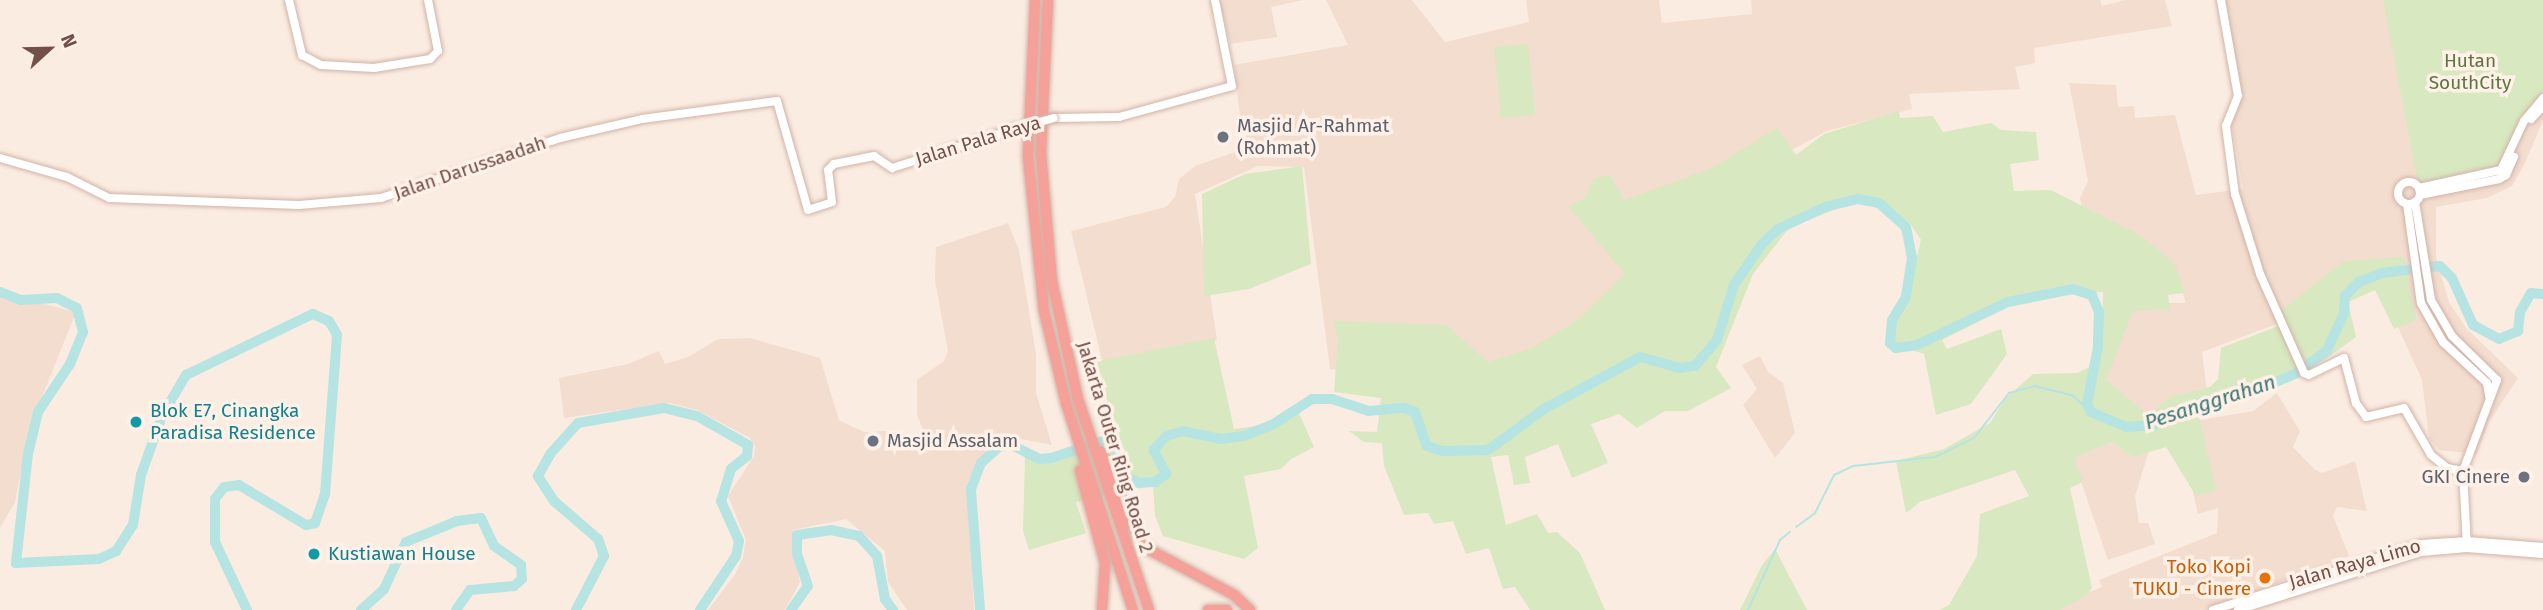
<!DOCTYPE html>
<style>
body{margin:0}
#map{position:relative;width:2543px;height:610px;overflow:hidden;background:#fbece1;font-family:"Fira Sans",sans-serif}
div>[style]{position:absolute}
.residential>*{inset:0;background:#f3ddcf}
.green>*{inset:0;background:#d8e8c0}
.stream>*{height:2px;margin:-1px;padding:0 1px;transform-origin:1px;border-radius:1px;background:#b6e4e2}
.river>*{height:10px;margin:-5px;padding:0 5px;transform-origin:5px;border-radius:5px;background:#b6e4e2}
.roads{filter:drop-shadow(0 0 2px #d1b3a8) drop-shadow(0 0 2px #d1b3a8)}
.secondary>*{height:8px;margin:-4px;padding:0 4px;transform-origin:4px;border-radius:4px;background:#fff}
.secondary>.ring{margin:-4px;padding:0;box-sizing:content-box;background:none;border:8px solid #fff;border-radius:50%}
.highway>*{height:10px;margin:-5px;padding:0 5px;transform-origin:5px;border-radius:5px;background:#f5a098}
.bridges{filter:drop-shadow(0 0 2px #d1b3a8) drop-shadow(0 0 2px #d1b3a8)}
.secondary-bridge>*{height:8px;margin:-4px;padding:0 4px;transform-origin:4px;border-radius:4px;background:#fff}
.dots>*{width:19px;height:19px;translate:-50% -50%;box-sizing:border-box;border:4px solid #fff1e7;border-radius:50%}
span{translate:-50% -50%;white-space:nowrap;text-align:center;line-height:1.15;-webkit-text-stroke:7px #fff1e7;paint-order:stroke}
.park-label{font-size:19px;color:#5b7841}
.worship-label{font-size:19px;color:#5b616d}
.left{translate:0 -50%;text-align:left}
.right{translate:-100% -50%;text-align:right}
.street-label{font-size:19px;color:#725049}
.culture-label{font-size:19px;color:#0d838f}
.food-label{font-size:19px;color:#c56008}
.water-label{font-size:21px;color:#3d7776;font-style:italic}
.north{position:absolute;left:14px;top:14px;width:70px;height:70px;-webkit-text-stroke:5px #fff1e7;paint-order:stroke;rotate:68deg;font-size:19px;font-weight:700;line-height:28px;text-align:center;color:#725049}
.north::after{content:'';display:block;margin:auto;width:24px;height:32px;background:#725049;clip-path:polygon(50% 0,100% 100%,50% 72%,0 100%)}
</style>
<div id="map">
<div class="residential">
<i style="clip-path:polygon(1219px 0,1303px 0,1271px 7px,1277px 37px,1230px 44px)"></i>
<i style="clip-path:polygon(1326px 0,1412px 0,1445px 42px,1529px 22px,1526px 0,1659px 0,1662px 23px,1752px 14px,1751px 0,2100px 0,2102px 6px,2125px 0,2165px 0,2172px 26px,2034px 48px,2035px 63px,2015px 67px,2020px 89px,1909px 94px,1912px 109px,1827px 131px,1788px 152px,1574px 351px,1427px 379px,1330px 369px,1304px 167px,1258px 166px,1195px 194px,1217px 340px,1103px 364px,1071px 231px,1166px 207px,1175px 197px,1179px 179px,1195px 166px,1244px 149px,1234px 65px,1348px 45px)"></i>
<i style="clip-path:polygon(2223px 0,2543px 0,2543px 121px,2524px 165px,2512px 186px,2487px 198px,2436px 207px,2436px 258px,2449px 302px,2466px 328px,2518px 378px,2489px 422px,2477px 454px,2439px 450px,2429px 438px,2422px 380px,2374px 275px,2290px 319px,2202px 352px,2207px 391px,2148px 419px,2101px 381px,2119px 303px,2186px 303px,2172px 262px,2082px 208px,2080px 198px,2088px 181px,2069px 83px,2116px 85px,2118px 107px,2134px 106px,2135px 118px,2175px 115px,2196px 195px,2243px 189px,2230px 113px,2243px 96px)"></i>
<i style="clip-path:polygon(1008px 223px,1019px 250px,1036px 354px,1036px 393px,1052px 445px,1015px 438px,1000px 443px,979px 458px,968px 482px,974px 610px,907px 610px,888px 582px,885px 551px,846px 519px,793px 530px,792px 546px,800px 582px,785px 610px,708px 610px,736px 573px,743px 557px,746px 540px,728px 496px,754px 456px,755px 446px,750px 438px,697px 410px,669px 403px,564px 418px,559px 378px,628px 364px,659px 351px,665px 364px,688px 357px,718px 339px,750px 338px,820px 358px,839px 420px,864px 432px,889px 431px,908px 438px,924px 432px,917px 415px,917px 380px,944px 361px,948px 351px,935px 281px,936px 247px)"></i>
<i style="clip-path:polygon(0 293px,76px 312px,40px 402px,33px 410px,15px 502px,0 528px)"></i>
<i style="clip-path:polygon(1760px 356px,1768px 372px,1783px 383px,1795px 433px,1775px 458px,1743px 405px,1757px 389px,1742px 365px)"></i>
<i style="clip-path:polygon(2277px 393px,2300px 431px,2293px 447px,2314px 469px,2322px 473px,2355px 461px,2367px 511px,2337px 507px,2333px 516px,2349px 556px,2205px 610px,2055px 610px,2054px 607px,2102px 587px,2099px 580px,2217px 533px,2218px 508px,2198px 514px,2193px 493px,2213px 487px,2200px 420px,2253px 411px)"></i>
<i style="clip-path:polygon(2112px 442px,2133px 457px,2149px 451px,2135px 496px,2139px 523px,2148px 523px,2155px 544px,2108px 560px,2073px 458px)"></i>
</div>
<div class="green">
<i style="clip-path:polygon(2383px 0,2543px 0,2543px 98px,2535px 105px,2505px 165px,2419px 188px)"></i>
<i style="clip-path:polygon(1528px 44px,1535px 115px,1501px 118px,1494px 47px)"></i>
<i style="clip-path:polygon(1899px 111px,1900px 118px,1933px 116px,1943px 132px,1991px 123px,2001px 130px,2036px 132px,2039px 160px,2010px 164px,2014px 191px,2051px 190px,2141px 236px,2175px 264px,2185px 293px,2168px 295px,2170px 309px,2133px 311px,2106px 380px,2143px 411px,2151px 414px,2169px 397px,2210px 387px,2218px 379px,2221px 348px,2286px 323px,2282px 310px,2344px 261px,2404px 257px,2416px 320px,2394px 329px,2375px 290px,2348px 302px,2356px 337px,2323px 361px,2262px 383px,2263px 392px,2198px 412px,2216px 490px,2196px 496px,2166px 447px,2133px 457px,2112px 442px,2074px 458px,2083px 482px,2070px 488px,2092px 588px,2088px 594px,2060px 610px,1939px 610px,1949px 605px,1977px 556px,1980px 514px,2029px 496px,2015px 470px,1920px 502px,1906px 513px,1896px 461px,1944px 449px,1990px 423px,2006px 398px,2033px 374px,2077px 373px,2092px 366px,2102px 348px,2103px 292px,2031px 295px,1942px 340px,1947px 349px,2001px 329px,2007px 354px,1971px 404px,1936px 415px,1924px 354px,1894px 344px,1894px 318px,1912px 278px,1921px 240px,1910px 223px,1880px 203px,1848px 204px,1789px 228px,1753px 274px,1716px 367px,1731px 388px,1688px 411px,1665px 411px,1637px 428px,1619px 414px,1591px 424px,1608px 463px,1572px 478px,1558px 444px,1525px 457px,1530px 483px,1514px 485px,1508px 455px,1491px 457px,1506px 525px,1537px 514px,1548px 533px,1557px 532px,1580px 553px,1605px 610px,1530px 610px,1515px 587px,1503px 589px,1489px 548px,1466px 554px,1453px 521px,1434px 524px,1428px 513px,1404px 515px,1384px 466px,1382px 443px,1364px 442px,1349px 431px,1377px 432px,1381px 398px,1334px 392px,1338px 341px,1334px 321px,1446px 325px,1488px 362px,1532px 348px,1579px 319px,1625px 274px,1568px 206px,1585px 198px,1594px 178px,1610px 175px,1624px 200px,1712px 168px,1777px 128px,1796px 155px,1824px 134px)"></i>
<i style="clip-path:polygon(1302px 166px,1311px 264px,1249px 289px,1204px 296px,1202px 194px,1245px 174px)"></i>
<i style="clip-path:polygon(1214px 338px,1234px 429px,1264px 425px,1296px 406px,1314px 447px,1291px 459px,1281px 469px,1244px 476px,1258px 548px,1244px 559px,1163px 536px,1155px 516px,1153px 484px,1076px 502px,1086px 533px,1029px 550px,1023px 531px,1025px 456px,1036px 462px,1061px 458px,1119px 436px,1095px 362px)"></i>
<i style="clip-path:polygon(1775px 549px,1807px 610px,1740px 610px,1762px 565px)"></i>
</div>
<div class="stream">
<i style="left:1796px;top:527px;width:24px;rotate:-36deg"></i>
<i style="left:1815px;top:513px;width:42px;rotate:-63.4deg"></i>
<i style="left:1834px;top:475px;width:21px;rotate:-25deg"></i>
<i style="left:1853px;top:466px;width:82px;rotate:-6.3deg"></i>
<i style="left:1935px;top:457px;width:43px;rotate:-26deg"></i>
<i style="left:1974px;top:438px;width:57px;rotate:-52.1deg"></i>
<i style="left:2009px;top:393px;width:27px;rotate:-15deg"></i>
<i style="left:2035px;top:386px;width:38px;rotate:14deg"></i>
<i style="left:2072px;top:395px;width:25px;rotate:42deg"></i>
<i style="left:1748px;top:610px;width:77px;rotate:-65.4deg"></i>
<i style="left:1780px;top:540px;width:13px;rotate:-39deg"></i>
</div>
<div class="river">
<i style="left:0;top:292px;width:22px;rotate:21deg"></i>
<i style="left:21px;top:300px;width:36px;rotate:-3deg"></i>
<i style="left:57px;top:298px;width:22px;rotate:27deg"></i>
<i style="left:77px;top:308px;width:25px;rotate:76deg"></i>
<i style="left:83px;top:332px;width:35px;rotate:112deg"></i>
<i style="left:70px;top:364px;width:58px;rotate:123.7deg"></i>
<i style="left:38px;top:412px;width:43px;rotate:103.4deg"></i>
<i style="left:28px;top:454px;width:110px;rotate:96.3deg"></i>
<i style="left:16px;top:563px;width:83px;rotate:-2.8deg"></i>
<i style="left:99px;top:559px;width:19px;rotate:-25deg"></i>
<i style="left:116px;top:551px;width:31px;rotate:-57deg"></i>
<i style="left:133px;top:525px;width:51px;rotate:-80.9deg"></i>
<i style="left:141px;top:475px;width:63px;rotate:-70.4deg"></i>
<i style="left:162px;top:416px;width:48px;rotate:-59.7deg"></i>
<i style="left:186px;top:375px;width:141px;rotate:-25.7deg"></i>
<i style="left:313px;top:314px;width:17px;rotate:24deg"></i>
<i style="left:329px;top:321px;width:16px;rotate:60deg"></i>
<i style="left:337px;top:335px;width:159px;rotate:94.3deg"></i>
<i style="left:325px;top:494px;width:31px;rotate:109deg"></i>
<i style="left:315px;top:523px;width:9px;rotate:167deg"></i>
<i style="left:306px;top:525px;width:78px;rotate:-149.2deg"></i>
<i style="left:239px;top:485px;width:15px;rotate:172deg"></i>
<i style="left:224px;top:487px;width:15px;rotate:127deg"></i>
<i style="left:215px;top:499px;width:43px;rotate:90deg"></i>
<i style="left:215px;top:542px;width:75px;rotate:64.8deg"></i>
<i style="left:361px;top:610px;width:31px;rotate:-42deg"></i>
<i style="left:384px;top:589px;width:52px;rotate:-64.9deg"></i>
<i style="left:406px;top:542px;width:55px;rotate:-22.4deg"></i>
<i style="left:457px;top:521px;width:24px;rotate:-7deg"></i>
<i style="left:481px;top:518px;width:31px;rotate:65deg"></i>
<i style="left:494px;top:546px;width:33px;rotate:35deg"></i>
<i style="left:521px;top:565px;width:14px;rotate:86deg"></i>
<i style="left:522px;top:579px;width:11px;rotate:139deg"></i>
<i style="left:514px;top:586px;width:44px;rotate:174.8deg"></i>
<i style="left:470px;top:590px;width:24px;rotate:125deg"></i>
<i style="left:576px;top:610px;width:61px;rotate:-62.6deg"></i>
<i style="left:604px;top:556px;width:18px;rotate:-109deg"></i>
<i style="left:598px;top:539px;width:58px;rotate:-139.2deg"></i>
<i style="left:554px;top:501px;width:30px;rotate:-123deg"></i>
<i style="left:538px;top:476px;width:26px;rotate:-61deg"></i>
<i style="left:551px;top:453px;width:40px;rotate:-48deg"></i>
<i style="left:578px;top:423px;width:87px;rotate:-9.9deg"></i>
<i style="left:664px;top:408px;width:34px;rotate:14deg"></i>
<i style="left:697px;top:416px;width:59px;rotate:29.6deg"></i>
<i style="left:748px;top:445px;width:11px;rotate:95deg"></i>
<i style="left:747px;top:456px;width:21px;rotate:141deg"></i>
<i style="left:731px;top:469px;width:34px;rotate:107deg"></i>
<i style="left:721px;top:501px;width:44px;rotate:65.8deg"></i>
<i style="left:739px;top:541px;width:15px;rotate:101deg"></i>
<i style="left:736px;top:556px;width:65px;rotate:123.7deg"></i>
<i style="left:791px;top:610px;width:29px;rotate:-55deg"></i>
<i style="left:808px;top:586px;width:34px;rotate:-109deg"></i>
<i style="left:797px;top:554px;width:19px;rotate:-90deg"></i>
<i style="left:797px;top:535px;width:34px;rotate:-8deg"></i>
<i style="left:831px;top:530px;width:29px;rotate:12deg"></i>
<i style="left:859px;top:536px;width:27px;rotate:48deg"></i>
<i style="left:877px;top:556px;width:44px;rotate:79.5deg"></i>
<i style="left:885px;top:599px;width:14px;rotate:54deg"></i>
<i style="left:980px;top:610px;width:121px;rotate:-94.3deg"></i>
<i style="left:971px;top:489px;width:28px;rotate:-69deg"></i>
<i style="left:981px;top:463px;width:24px;rotate:-42deg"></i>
<i style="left:999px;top:447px;width:11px;rotate:-15deg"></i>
<i style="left:1010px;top:444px;width:34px;rotate:27deg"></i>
<i style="left:1040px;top:459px;width:11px;rotate:-5deg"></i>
<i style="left:1051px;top:458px;width:58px;rotate:-18.1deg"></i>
<i style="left:1106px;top:440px;width:17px;rotate:45deg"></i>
<i style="left:1118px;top:452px;width:13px;rotate:86deg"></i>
<i style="left:1119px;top:465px;width:15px;rotate:53deg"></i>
<i style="left:1128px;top:477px;width:13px;rotate:29deg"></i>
<i style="left:1139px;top:483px;width:16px;rotate:-4deg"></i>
<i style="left:1155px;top:482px;width:14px;rotate:-36deg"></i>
<i style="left:1166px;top:474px;width:27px;rotate:-117deg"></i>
<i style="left:1154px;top:450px;width:18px;rotate:-49deg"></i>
<i style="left:1166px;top:436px;width:18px;rotate:-16deg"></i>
<i style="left:1183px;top:431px;width:38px;rotate:12deg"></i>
<i style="left:1220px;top:439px;width:23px;rotate:-7deg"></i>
<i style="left:1243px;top:436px;width:31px;rotate:-21deg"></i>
<i style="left:1272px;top:425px;width:48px;rotate:-33deg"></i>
<i style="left:1312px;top:399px;width:20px"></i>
<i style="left:1332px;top:399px;width:38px;rotate:18deg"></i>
<i style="left:1368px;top:411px;width:36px;rotate:-5deg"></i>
<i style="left:1404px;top:408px;width:12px;rotate:20deg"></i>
<i style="left:1415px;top:412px;width:36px;rotate:71deg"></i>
<i style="left:1427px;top:446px;width:16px;rotate:18deg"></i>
<i style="left:1442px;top:451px;width:46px;rotate:-1.2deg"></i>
<i style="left:1488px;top:450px;width:69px;rotate:-36.2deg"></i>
<i style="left:1544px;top:409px;width:109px;rotate:-28.4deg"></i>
<i style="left:1640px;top:357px;width:41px;rotate:15.4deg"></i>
<i style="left:1680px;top:368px;width:15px;rotate:-8deg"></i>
<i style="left:1695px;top:366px;width:34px;rotate:-50deg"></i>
<i style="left:1717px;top:340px;width:58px;rotate:-72.8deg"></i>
<i style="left:1734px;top:285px;width:50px;rotate:-55.7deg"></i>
<i style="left:1762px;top:244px;width:22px;rotate:-43deg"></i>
<i style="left:1778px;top:229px;width:52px;rotate:-25.1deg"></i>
<i style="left:1825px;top:207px;width:34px;rotate:-14deg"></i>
<i style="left:1858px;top:199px;width:21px;rotate:11deg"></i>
<i style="left:1879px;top:203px;width:36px;rotate:42deg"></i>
<i style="left:1906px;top:227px;width:32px;rotate:79deg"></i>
<i style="left:1912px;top:258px;width:39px;rotate:99deg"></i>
<i style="left:1906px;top:297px;width:27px;rotate:121deg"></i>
<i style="left:1892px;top:320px;width:23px;rotate:95deg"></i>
<i style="left:1890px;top:343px;width:8px;rotate:40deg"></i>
<i style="left:1896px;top:348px;width:21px;rotate:-8deg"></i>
<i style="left:1917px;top:345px;width:101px;rotate:-25.3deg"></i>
<i style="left:2008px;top:302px;width:66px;rotate:-11.3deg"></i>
<i style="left:2073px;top:289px;width:20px;rotate:18deg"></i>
<i style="left:2092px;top:295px;width:18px;rotate:68deg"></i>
<i style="left:2099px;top:312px;width:35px;rotate:92deg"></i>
<i style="left:2098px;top:347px;width:58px;rotate:100.9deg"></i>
<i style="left:2087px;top:404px;width:9px;rotate:63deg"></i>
<i style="left:2091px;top:412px;width:39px;rotate:23deg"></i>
<i style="left:2127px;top:427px;width:27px;rotate:-4deg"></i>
<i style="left:2154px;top:425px;width:53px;rotate:-25.6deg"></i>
<i style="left:2202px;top:402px;width:39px;rotate:-7deg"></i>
<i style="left:2241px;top:397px;width:61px;rotate:-23.2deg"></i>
<i style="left:2297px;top:373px;width:38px;rotate:-37deg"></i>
<i style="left:2327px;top:350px;width:40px;rotate:-65deg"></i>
<i style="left:2344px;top:314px;width:18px;rotate:-87deg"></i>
<i style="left:2345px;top:296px;width:20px;rotate:-45deg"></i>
<i style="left:2359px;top:282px;width:25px;rotate:-21deg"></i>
<i style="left:2382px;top:273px;width:58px;rotate:-6.9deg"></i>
<i style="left:2440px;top:266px;width:17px;rotate:45deg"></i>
<i style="left:2452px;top:278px;width:51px;rotate:65.9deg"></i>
<i style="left:2473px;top:325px;width:30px;rotate:28deg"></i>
<i style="left:2499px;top:339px;width:21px;rotate:-23deg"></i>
<i style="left:2518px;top:331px;width:19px;rotate:-84deg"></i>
<i style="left:2520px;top:312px;width:22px;rotate:-60deg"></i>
<i style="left:2531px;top:293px;width:12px;rotate:5deg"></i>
</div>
<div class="roads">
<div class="secondary">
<i style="left:289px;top:0;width:57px;rotate:76.7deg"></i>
<i style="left:302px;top:55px;width:21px;rotate:28deg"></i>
<i style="left:321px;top:65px;width:53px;rotate:3.2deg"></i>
<i style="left:374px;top:68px;width:57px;rotate:-9.1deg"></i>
<i style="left:430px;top:59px;width:11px;rotate:-45deg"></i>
<i style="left:438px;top:51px;width:52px;rotate:-101.1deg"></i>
<i style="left:2221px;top:0;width:97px;rotate:80deg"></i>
<i style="left:2238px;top:96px;width:32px;rotate:112deg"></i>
<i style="left:2226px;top:126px;width:69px;rotate:82.5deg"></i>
<i style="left:2235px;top:194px;width:84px;rotate:72.6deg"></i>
<i style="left:2260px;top:274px;width:108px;rotate:66deg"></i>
<i style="left:2304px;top:373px;width:5px;rotate:22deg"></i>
<i style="left:2309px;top:375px;width:39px;rotate:-26deg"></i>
<i style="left:2344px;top:358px;width:47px;rotate:75.1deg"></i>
<i style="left:2356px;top:403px;width:17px;rotate:54deg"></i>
<i style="left:2366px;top:417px;width:39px;rotate:-13deg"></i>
<i style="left:2404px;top:408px;width:54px;rotate:60.1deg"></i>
<i style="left:2431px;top:455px;width:21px;rotate:39deg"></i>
<i style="left:2447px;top:468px;width:16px;rotate:11deg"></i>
<i style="left:1054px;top:118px;width:65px;rotate:-0.9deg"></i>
<i style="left:1119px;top:117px;width:117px;rotate:-15.3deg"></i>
<i style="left:1232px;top:86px;width:88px;rotate:-101.2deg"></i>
<i style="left:2531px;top:119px;width:18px;rotate:-47deg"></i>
<i style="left:0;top:158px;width:70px;rotate:15.8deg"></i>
<i style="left:67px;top:177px;width:47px;rotate:26.6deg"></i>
<i style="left:109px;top:198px;width:190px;rotate:2.1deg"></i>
<i style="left:299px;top:205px;width:82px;rotate:-4.9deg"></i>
<i style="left:381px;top:198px;width:189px;rotate:-18.5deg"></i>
<i style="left:560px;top:138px;width:84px;rotate:-13deg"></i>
<i style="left:642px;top:119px;width:136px;rotate:-7.6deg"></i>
<i style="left:777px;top:101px;width:113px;rotate:74.1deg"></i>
<i style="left:808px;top:210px;width:25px;rotate:-18deg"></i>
<i style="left:832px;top:202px;width:32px;rotate:-97deg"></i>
<i style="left:828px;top:170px;width:8px;rotate:-45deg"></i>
<i style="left:834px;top:164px;width:41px;rotate:-11.3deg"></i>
<i style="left:874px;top:156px;width:22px;rotate:34deg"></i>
<i style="left:892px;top:168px;width:128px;rotate:-17.7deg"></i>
<i class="ring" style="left:2398px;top:182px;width:14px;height:14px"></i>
<i style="left:2419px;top:188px;width:84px;rotate:-12.4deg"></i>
<i style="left:2501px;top:170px;width:54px;rotate:-64.9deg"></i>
<i style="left:2524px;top:121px;width:30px;rotate:-50deg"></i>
<i style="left:2420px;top:195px;width:81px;rotate:-11.4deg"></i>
<i style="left:2499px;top:179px;width:8px;rotate:-30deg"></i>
<i style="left:2506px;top:175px;width:20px;rotate:-66deg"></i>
<i style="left:2415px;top:202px;width:99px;rotate:80.7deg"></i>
<i style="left:2431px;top:300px;width:42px;rotate:59.7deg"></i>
<i style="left:2452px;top:336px;width:63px;rotate:44.4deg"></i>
<i style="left:2497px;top:380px;width:97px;rotate:110.5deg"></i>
<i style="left:2463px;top:471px;width:77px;rotate:87deg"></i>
<i style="left:2407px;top:204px;width:100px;rotate:82deg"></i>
<i style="left:2421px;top:303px;width:45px;rotate:60.6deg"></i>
<i style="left:2443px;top:342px;width:60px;rotate:43deg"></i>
<i style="left:2487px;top:383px;width:13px;rotate:81deg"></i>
<i style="left:2213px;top:610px;width:218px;rotate:-17.6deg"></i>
<i style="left:2421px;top:544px;width:46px;rotate:-3.7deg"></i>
<i style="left:2467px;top:541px;width:76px;rotate:4.5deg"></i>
<i style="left:2238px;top:610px;width:192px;rotate:-17.6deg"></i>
<i style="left:2421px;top:552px;width:46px;rotate:-5deg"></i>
<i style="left:2467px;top:548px;width:76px;rotate:4.5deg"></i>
</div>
<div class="highway">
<i style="left:1035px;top:0;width:157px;rotate:92.6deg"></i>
<i style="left:1028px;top:157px;width:155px;rotate:84.1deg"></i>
<i style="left:1044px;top:311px;width:95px;rotate:76.6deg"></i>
<i style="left:1066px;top:403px;width:218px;rotate:72.1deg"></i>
<i style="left:1048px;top:0;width:153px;rotate:92.6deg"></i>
<i style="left:1041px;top:153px;width:128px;rotate:85.1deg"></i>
<i style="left:1052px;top:281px;width:121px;rotate:77.6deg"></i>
<i style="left:1078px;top:399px;width:223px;rotate:71.4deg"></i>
<i style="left:1101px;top:452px;width:77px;rotate:67.1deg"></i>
<i style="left:1131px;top:523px;width:31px;rotate:57deg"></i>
<i style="left:1148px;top:549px;width:98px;rotate:28.1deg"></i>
<i style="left:1234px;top:595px;width:22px;rotate:43deg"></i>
<i style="left:1080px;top:470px;width:96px;rotate:75deg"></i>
<i style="left:1105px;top:563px;width:47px;rotate:93.7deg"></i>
<i style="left:1208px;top:610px;width:19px"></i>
</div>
</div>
<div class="bridges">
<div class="secondary-bridge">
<i style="left:1014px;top:129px;width:41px;rotate:-15.4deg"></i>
</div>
</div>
<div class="dots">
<i style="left:1223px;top:137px;background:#6b7280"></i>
<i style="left:136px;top:422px;background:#0f9aa8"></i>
<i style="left:873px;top:441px;background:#6b7280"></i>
<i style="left:2524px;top:477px;background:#6b7280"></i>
<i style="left:314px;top:554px;background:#0f9aa8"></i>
<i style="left:2265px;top:578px;background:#e8710a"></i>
</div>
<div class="park-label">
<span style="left:2470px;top:72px">Hutan<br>SouthCity</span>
</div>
<div class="worship-label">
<span class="left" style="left:1237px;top:137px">Masjid Ar-Rahmat<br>(Rohmat)</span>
<span class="left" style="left:887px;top:441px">Masjid Assalam</span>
<span class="right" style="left:2510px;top:477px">GKI Cinere</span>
</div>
<div class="street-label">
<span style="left:978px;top:141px;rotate:-17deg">Jalan Pala Raya</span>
<span style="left:470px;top:168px;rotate:-19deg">Jalan Darussaadah</span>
<span style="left:1115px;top:447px;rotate:73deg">Jakarta Outer Ring Road 2</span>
<span style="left:2355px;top:564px;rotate:-16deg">Jalan Raya Limo</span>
</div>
<div class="culture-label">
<span class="left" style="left:150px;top:422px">Blok E7, Cinangka<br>Paradisa Residence</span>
<span class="left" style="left:328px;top:554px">Kustiawan House</span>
</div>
<div class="food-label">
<span class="right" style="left:2251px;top:578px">Toko Kopi<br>TUKU - Cinere</span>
</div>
<div class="water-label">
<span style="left:2210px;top:402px;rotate:-18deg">Pesanggrahan</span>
</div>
<div class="north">N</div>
</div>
